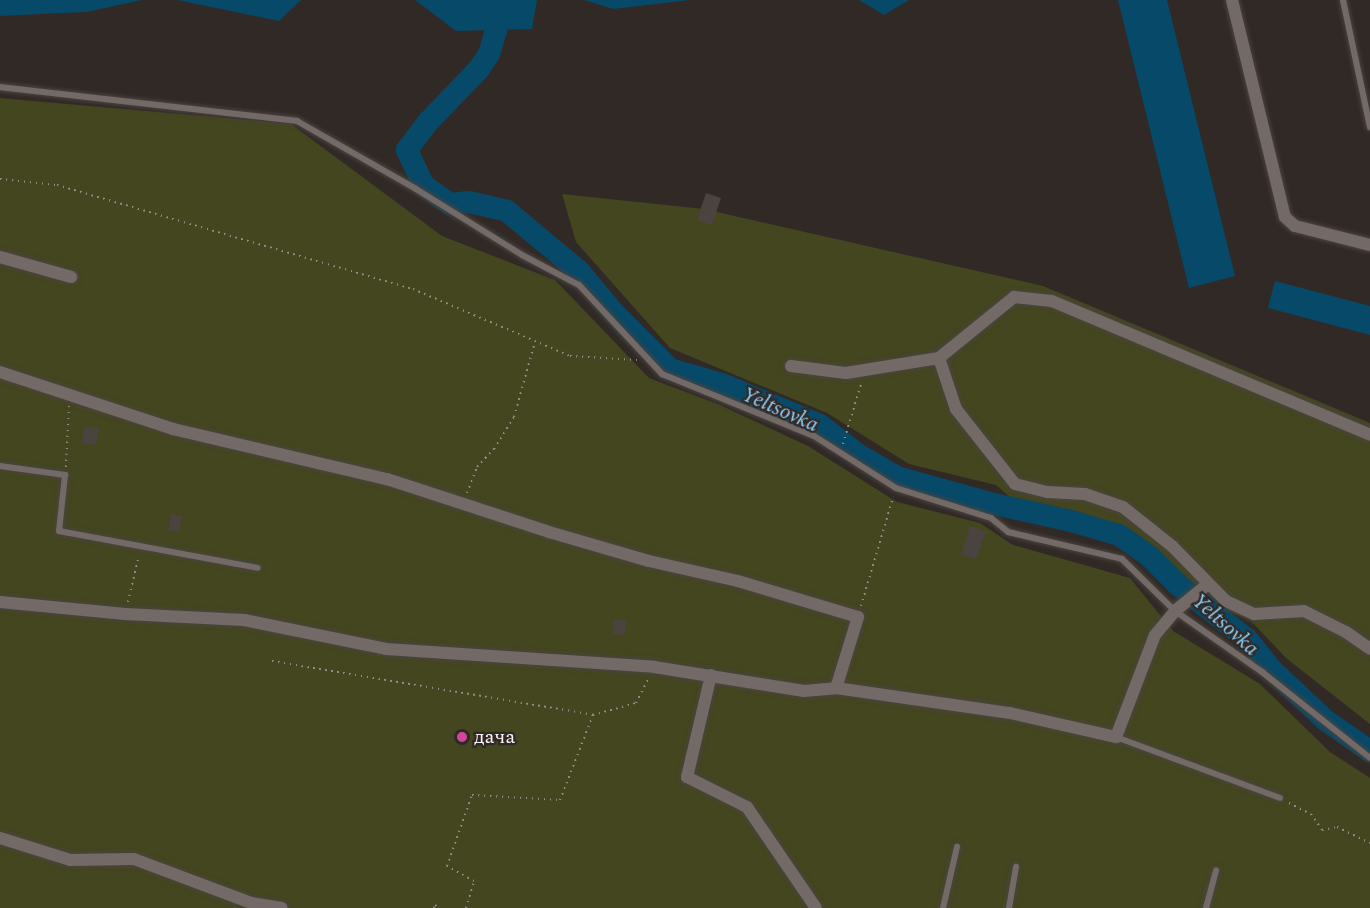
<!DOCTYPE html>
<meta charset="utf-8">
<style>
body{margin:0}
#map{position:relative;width:1370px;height:908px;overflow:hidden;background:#312926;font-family:Spectral,serif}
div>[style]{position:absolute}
.green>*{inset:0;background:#43461e}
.water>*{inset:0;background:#074968}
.river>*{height:22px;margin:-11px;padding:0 11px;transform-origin:11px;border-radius:11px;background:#074968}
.building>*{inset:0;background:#4b4340}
.path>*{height:2px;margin-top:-1px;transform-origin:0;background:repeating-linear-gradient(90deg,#938c89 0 1.5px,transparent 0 6px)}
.roads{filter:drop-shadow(0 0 2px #4a4441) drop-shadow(0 0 2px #4a4441)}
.lane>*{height:6px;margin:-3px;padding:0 3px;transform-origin:3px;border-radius:3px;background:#736a67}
.street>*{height:12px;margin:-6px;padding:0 6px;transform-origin:6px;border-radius:6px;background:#736a67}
.dots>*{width:16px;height:16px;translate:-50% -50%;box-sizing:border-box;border:3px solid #312926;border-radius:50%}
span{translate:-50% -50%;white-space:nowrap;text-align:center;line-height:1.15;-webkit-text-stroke:4.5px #312926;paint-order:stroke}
.poi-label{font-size:20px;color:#f9f3f1}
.left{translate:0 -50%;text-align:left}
.water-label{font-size:21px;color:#8fd0f9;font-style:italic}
</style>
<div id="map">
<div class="green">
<i style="clip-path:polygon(0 98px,291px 124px,442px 236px,555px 280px,649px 378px,720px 405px,808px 446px,897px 502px,980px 523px,1013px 545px,1130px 578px,1173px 631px,1260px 684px,1330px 752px,1370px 778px,1370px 908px,0 908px)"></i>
<i style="clip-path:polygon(562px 194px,704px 209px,1043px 286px,1370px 423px,1370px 724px,1286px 658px,1250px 620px,1201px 600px,1168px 573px,1122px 525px,1065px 510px,1019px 505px,996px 485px,909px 464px,827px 413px,670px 348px,576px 242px)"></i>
</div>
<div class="water">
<i style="clip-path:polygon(0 0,142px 0,86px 12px,0 16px)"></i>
<i style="clip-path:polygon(177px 0,301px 0,279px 21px)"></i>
<i style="clip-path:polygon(415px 0,537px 0,532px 29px,456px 31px)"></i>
<i style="clip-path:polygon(584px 0,690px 0,613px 9px)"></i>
<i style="clip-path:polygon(859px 0,909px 0,884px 15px)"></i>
<i style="clip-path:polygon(1118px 0,1167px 0,1235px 276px,1189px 288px)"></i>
<i style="clip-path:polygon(1275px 281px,1370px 306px,1370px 335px,1268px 308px)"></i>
</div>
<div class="river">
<i style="left:480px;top:0;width:34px;rotate:62deg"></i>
<i style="left:496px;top:30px;width:25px;rotate:106deg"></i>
<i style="left:489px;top:54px;width:18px;rotate:124deg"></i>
<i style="left:479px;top:69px;width:74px;rotate:133.9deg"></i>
<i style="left:428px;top:122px;width:35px;rotate:127deg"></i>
<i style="left:407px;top:150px;width:38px;rotate:65deg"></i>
<i style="left:423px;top:185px;width:33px;rotate:35deg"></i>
<i style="left:450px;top:204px;width:19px;rotate:-6deg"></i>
<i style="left:469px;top:202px;width:39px;rotate:13deg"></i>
<i style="left:507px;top:211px;width:94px;rotate:39.8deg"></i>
<i style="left:579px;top:271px;width:55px;rotate:50.2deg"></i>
<i style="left:614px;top:313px;width:79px;rotate:45deg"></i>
<i style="left:670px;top:369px;width:54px;rotate:16.1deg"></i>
<i style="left:722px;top:384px;width:106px;rotate:22.7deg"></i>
<i style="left:820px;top:425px;width:49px;rotate:37.6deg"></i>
<i style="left:859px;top:455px;width:44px;rotate:30.1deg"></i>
<i style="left:897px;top:477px;width:101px;rotate:15.6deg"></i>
<i style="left:994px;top:504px;width:79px;rotate:12.4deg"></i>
<i style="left:1071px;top:521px;width:50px;rotate:16.3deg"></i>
<i style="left:1119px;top:535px;width:38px;rotate:35deg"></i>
<i style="left:1150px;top:557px;width:38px;rotate:45deg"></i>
<i style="left:1177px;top:584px;width:89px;rotate:38.2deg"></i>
<i style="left:1247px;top:639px;width:40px;rotate:51deg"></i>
<i style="left:1272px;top:670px;width:73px;rotate:43.3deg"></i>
<i style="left:1325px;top:720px;width:55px;rotate:34.6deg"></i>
</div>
<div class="building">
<i style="clip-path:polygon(706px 193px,721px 198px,712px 225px,697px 220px)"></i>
<i style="clip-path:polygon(85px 426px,99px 428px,96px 445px,82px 443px)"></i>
<i style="clip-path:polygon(171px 514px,182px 516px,179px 532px,168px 530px)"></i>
<i style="clip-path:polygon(970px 526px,986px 531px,976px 559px,961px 554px)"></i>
<i style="clip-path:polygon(614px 619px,626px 620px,625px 635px,613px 634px)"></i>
</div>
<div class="path">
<i style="left:0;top:179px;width:57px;rotate:6deg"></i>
<i style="left:57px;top:185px;width:371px;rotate:16.3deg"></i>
<i style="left:413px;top:289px;width:171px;rotate:23.1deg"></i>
<i style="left:570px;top:356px;width:67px;rotate:3.4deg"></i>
<i style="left:843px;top:444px;width:63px;rotate:-73.3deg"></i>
<i style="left:66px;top:467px;width:61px;rotate:-87.2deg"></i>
<i style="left:467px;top:493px;width:28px;rotate:-69deg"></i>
<i style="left:477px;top:467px;width:25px;rotate:-47deg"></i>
<i style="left:494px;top:449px;width:38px;rotate:-58deg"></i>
<i style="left:514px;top:417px;width:78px;rotate:-74.4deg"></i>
<i style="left:128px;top:602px;width:48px;rotate:-76.8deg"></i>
<i style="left:861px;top:606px;width:114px;rotate:-73.6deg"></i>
<i style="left:272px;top:661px;width:326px;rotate:9.5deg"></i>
<i style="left:593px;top:715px;width:45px;rotate:-15.6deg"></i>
<i style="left:636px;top:703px;width:29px;rotate:-63deg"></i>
<i style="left:1289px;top:803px;width:25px;rotate:27deg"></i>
<i style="left:1311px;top:814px;width:19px;rotate:55deg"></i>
<i style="left:1322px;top:830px;width:15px;rotate:-11deg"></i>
<i style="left:1337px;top:827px;width:37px;rotate:26deg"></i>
<i style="left:434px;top:908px;width:3px;rotate:-72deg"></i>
<i style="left:435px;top:905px;width:5px;rotate:37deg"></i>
<i style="left:466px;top:908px;width:28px;rotate:-73deg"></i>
<i style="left:474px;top:881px;width:31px;rotate:-151deg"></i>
<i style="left:447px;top:866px;width:75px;rotate:-70.6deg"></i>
<i style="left:472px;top:795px;width:88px;rotate:3.3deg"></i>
<i style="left:560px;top:800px;width:91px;rotate:-68.8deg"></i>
</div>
<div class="roads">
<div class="lane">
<i style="left:1343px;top:0;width:130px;rotate:78deg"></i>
<i style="left:0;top:87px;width:299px;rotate:6.5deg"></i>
<i style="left:297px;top:121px;width:137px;rotate:29.7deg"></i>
<i style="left:416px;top:189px;width:125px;rotate:31.9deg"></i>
<i style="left:522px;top:255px;width:64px;rotate:27.8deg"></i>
<i style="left:579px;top:285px;width:122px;rotate:47deg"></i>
<i style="left:662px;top:374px;width:164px;rotate:22.2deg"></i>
<i style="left:814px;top:436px;width:97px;rotate:32.4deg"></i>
<i style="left:896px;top:488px;width:100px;rotate:17.5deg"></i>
<i style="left:991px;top:518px;width:22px;rotate:39deg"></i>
<i style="left:1008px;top:532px;width:117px;rotate:13.3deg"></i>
<i style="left:1122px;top:559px;width:74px;rotate:44.5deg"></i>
<i style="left:1175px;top:611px;width:106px;rotate:35deg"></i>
<i style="left:1262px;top:672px;width:138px;rotate:38.5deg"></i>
<i style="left:0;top:466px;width:66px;rotate:7.9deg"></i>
<i style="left:65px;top:475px;width:56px;rotate:96.1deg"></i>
<i style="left:59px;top:531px;width:202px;rotate:10.5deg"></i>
<i style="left:1116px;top:737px;width:175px;rotate:20.4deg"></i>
<i style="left:943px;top:908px;width:63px;rotate:-77.1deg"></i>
<i style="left:1009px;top:908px;width:42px;rotate:-80.3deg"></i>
<i style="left:1206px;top:908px;width:39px;rotate:-75deg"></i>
</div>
<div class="street">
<i style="left:1232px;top:0;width:223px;rotate:76.3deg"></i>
<i style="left:1285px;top:217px;width:13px;rotate:42deg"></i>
<i style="left:1295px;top:226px;width:77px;rotate:14.2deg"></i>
<i style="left:0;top:257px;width:74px;rotate:15.7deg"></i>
<i style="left:939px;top:358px;width:54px;rotate:71.6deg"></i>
<i style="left:956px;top:409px;width:95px;rotate:51.8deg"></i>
<i style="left:1015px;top:484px;width:34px;rotate:14deg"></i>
<i style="left:1048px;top:492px;width:37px;rotate:3deg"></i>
<i style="left:1085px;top:494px;width:40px;rotate:18.9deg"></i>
<i style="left:1123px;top:507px;width:63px;rotate:38.5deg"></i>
<i style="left:1172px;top:546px;width:77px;rotate:45.5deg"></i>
<i style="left:1226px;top:601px;width:31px;rotate:25deg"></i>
<i style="left:1254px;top:614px;width:50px;rotate:-3.4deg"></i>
<i style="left:1304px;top:611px;width:47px;rotate:26.6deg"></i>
<i style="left:1346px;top:632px;width:29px;rotate:35deg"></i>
<i style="left:791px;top:366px;width:55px;rotate:7.3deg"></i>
<i style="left:846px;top:373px;width:94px;rotate:-9.2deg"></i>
<i style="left:939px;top:358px;width:97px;rotate:-39.1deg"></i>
<i style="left:1014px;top:297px;width:38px;rotate:6deg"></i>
<i style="left:1052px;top:301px;width:345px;rotate:22.8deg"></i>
<i style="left:0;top:372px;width:182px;rotate:18.2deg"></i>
<i style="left:173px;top:429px;width:220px;rotate:13.2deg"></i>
<i style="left:387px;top:479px;width:170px;rotate:18.1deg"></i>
<i style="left:549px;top:532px;width:104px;rotate:16.2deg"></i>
<i style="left:649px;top:561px;width:91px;rotate:12.7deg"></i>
<i style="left:738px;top:581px;width:125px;rotate:16.7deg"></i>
<i style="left:858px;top:617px;width:74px;rotate:107.2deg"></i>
<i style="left:0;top:602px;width:126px;rotate:5.5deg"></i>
<i style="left:125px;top:614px;width:119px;rotate:2.9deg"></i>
<i style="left:244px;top:620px;width:145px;rotate:11.5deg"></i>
<i style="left:386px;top:649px;width:269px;rotate:3.8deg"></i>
<i style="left:654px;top:667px;width:152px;rotate:9.1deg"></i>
<i style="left:804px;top:691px;width:32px;rotate:-5deg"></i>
<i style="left:836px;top:688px;width:176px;rotate:8.2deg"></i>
<i style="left:1010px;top:713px;width:109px;rotate:12.8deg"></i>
<i style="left:1116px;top:737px;width:109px;rotate:-69.1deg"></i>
<i style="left:1155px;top:635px;width:31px;rotate:-50deg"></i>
<i style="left:1175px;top:611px;width:43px;rotate:-39.3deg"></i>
<i style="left:711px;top:675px;width:105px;rotate:103.2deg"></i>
<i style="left:687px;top:777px;width:67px;rotate:26.6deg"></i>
<i style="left:747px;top:807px;width:122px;rotate:55.7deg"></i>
<i style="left:0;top:838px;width:73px;rotate:17.4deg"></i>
<i style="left:70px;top:860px;width:64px;rotate:-0.9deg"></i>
<i style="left:134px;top:859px;width:125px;rotate:20.6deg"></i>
<i style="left:251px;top:903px;width:31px;rotate:9deg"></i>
</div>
</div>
<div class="dots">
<i style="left:462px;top:737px;background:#d1479c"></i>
</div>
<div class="poi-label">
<span class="left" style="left:474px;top:737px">дача</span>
</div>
<div class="water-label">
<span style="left:780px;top:410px;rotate:24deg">Yeltsovka</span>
<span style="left:1225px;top:625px;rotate:42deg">Yeltsovka</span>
</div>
</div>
